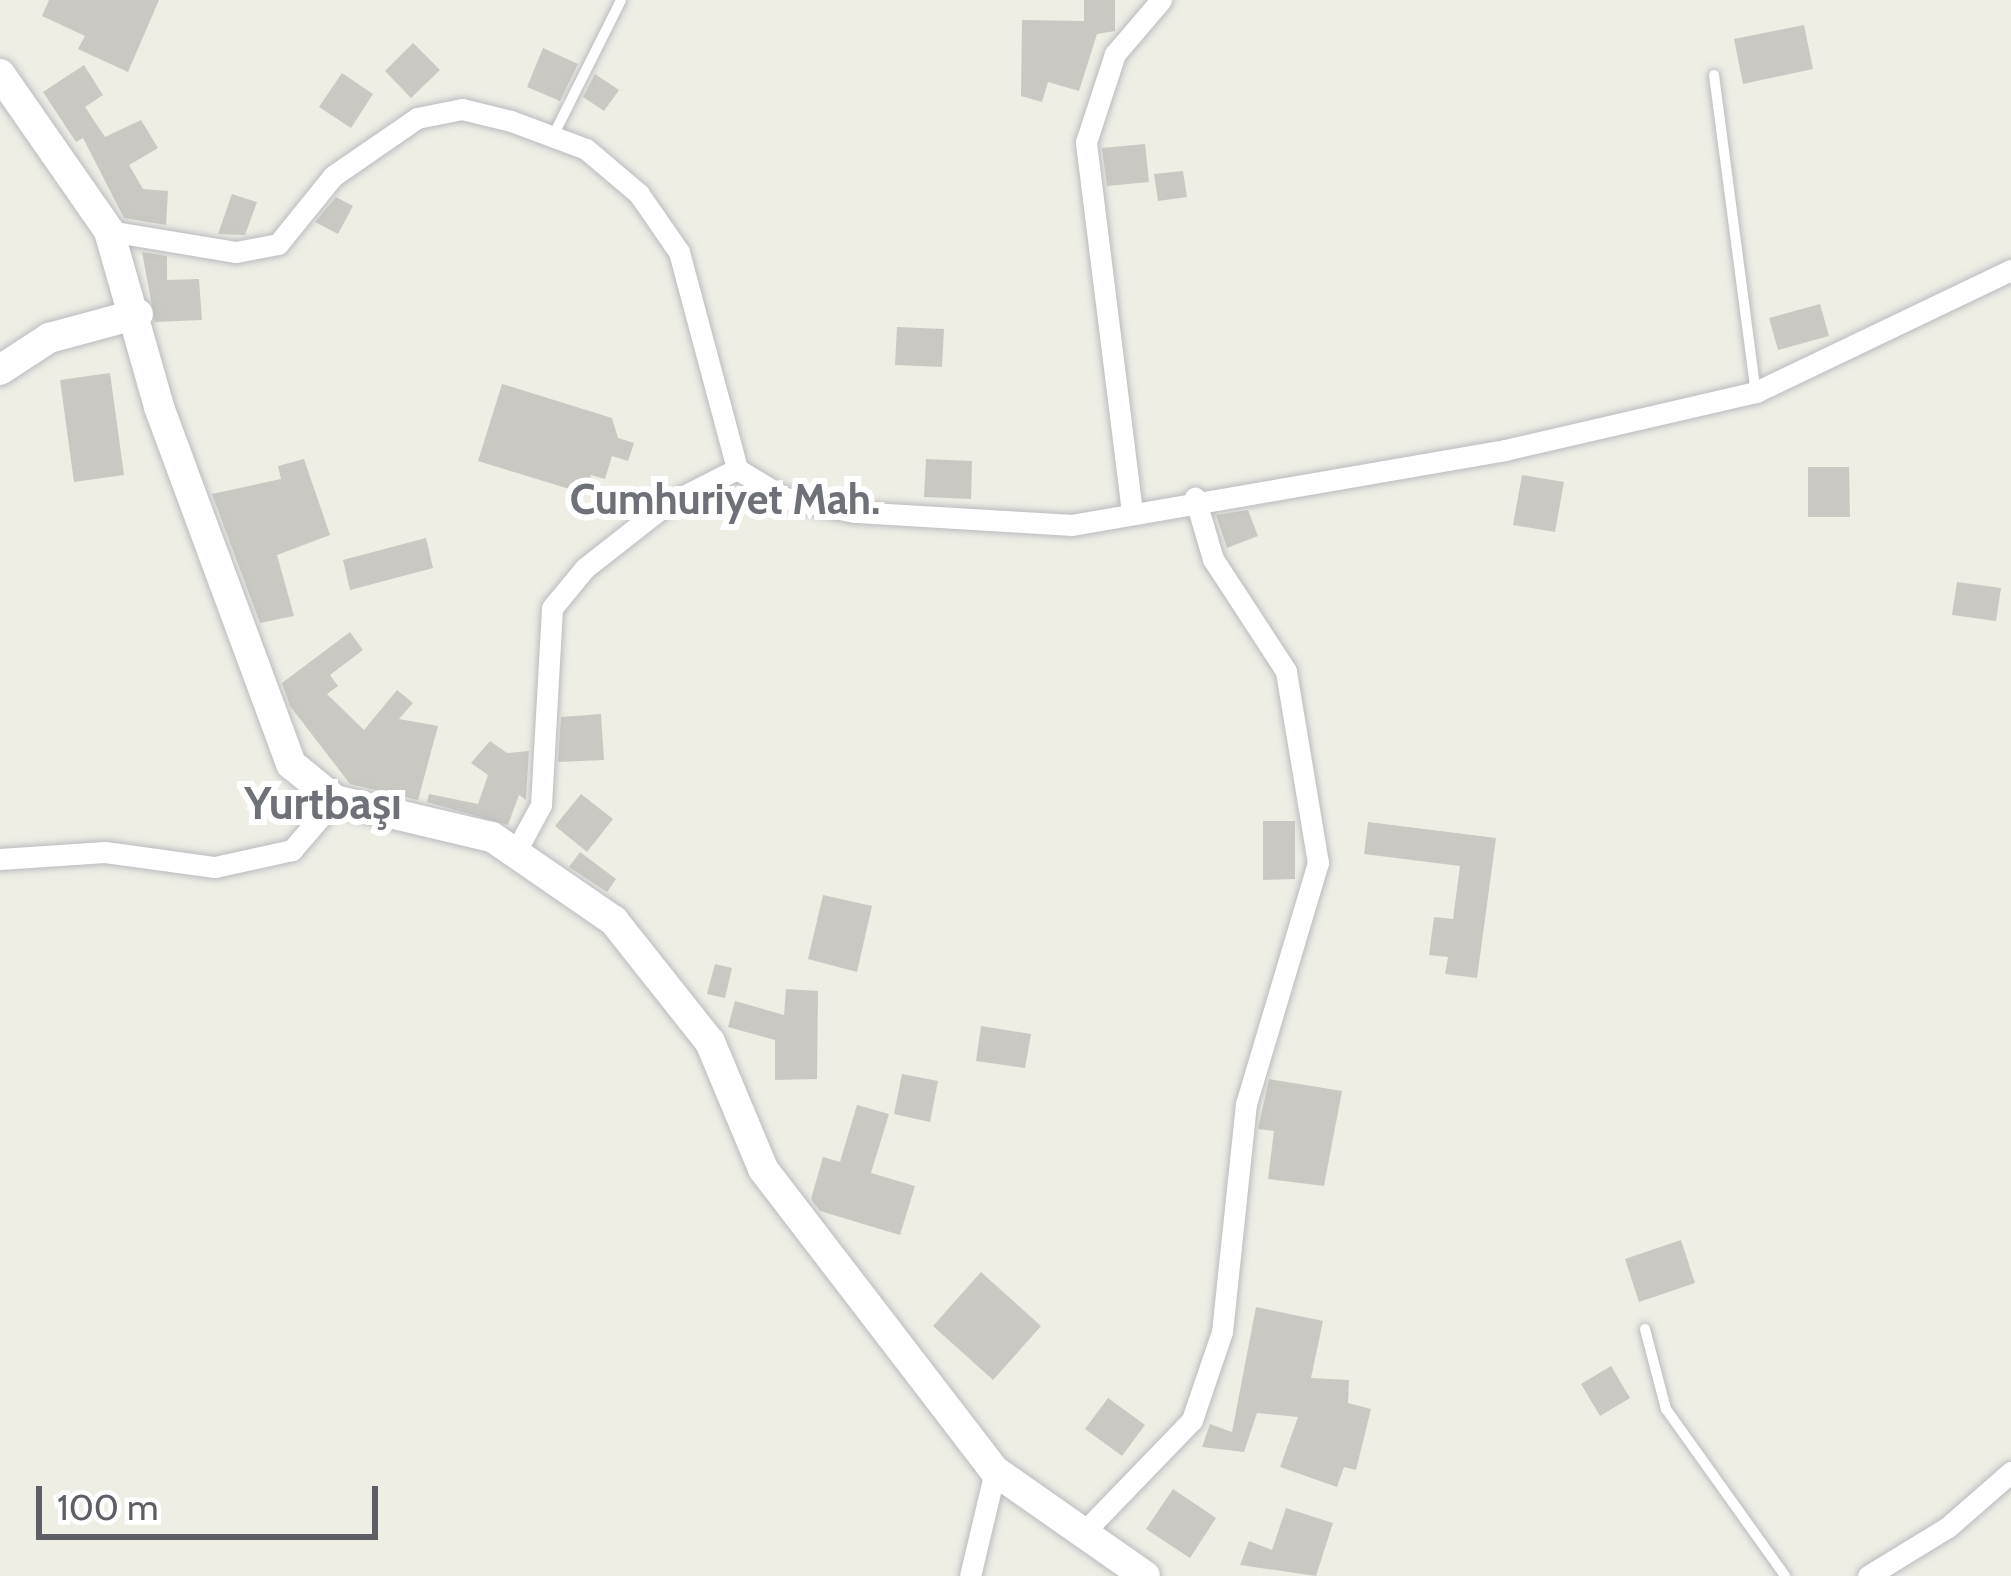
<!DOCTYPE html>
<meta charset="utf-8">
<style>
body{margin:0}
#map{position:relative;width:2011px;height:1576px;overflow:hidden;background:#eeeee5;font-family:Cabin,sans-serif}
div>[style]{position:absolute}
.building>*{inset:0;background:#cac8c2}
.roads{filter:drop-shadow(0 0 3px #babbc0) drop-shadow(0 0 3px #babbc0)}
.lane>*{height:10px;margin:-5px;padding:0 5px;transform-origin:5px;border-radius:5px;background:#fff}
.street>*{height:21px;margin:-10.5px;padding:0 10.5px;transform-origin:10.5px;border-radius:10.5px;background:#fff}
.secondary>*{height:30px;margin:-15px;padding:0 15px;transform-origin:15px;border-radius:15px;background:#fff}
span{translate:-50% -50%;white-space:nowrap;text-align:center;line-height:1.15;-webkit-text-stroke:12px #fff;paint-order:stroke}
.neighbourhood-label{font-size:42px;color:#6e7177;font-weight:700}
.quarter-label{font-size:45px;color:#6e7177;font-weight:700}
.scale{position:absolute;left:36px;top:1486px;width:342px;height:54px;box-sizing:border-box;border:6px solid #5d5f65;border-top:0;padding-left:15px;font-size:36px;line-height:42px;white-space:nowrap;color:#5d5f65;-webkit-text-stroke:9px #fff;paint-order:stroke}
</style>
<div id="map">
<div class="building">
<i style="clip-path:polygon(49px 0,159px 0,128px 72px,78px 49px,85px 36px,42px 16px)"></i>
<i style="clip-path:polygon(1084px 0,1115px 0,1115px 31px,1097px 34px,1079px 91px,1048px 82px,1042px 102px,1021px 96px,1022px 20px,1084px 21px)"></i>
<i style="clip-path:polygon(1804px 25px,1813px 69px,1743px 84px,1734px 39px)"></i>
<i style="clip-path:polygon(413px 43px,440px 70px,411px 98px,385px 71px)"></i>
<i style="clip-path:polygon(543px 48px,578px 64px,560px 101px,527px 87px)"></i>
<i style="clip-path:polygon(84px 65px,103px 95px,85px 107px,105px 137px,141px 120px,158px 148px,129px 165px,143px 189px,168px 191px,166px 225px,124px 218px,83px 138px,76px 142px,43px 92px)"></i>
<i style="clip-path:polygon(342px 73px,373px 94px,351px 128px,319px 107px)"></i>
<i style="clip-path:polygon(595px 74px,619px 90px,604px 111px,583px 97px)"></i>
<i style="clip-path:polygon(1145px 144px,1149px 182px,1107px 186px,1102px 148px)"></i>
<i style="clip-path:polygon(1183px 171px,1187px 197px,1158px 201px,1154px 174px)"></i>
<i style="clip-path:polygon(232px 194px,257px 202px,245px 235px,218px 234px)"></i>
<i style="clip-path:polygon(336px 197px,353px 206px,338px 234px,315px 222px)"></i>
<i style="clip-path:polygon(142px 252px,167px 256px,167px 280px,199px 279px,202px 320px,155px 322px)"></i>
<i style="clip-path:polygon(1820px 304px,1829px 336px,1778px 350px,1769px 318px)"></i>
<i style="clip-path:polygon(897px 327px,944px 329px,942px 367px,895px 365px)"></i>
<i style="clip-path:polygon(110px 373px,124px 475px,74px 482px,60px 380px)"></i>
<i style="clip-path:polygon(502px 384px,612px 418px,618px 438px,634px 443px,628px 461px,612px 456px,605px 479px,591px 475px,586px 494px,478px 461px)"></i>
<i style="clip-path:polygon(304px 459px,330px 535px,277px 555px,294px 616px,260px 623px,212px 494px,281px 479px,278px 466px)"></i>
<i style="clip-path:polygon(926px 459px,972px 461px,971px 499px,924px 497px)"></i>
<i style="clip-path:polygon(1808px 467px,1849px 467px,1850px 517px,1808px 517px)"></i>
<i style="clip-path:polygon(1522px 475px,1564px 482px,1555px 532px,1513px 525px)"></i>
<i style="clip-path:polygon(1248px 510px,1258px 536px,1227px 548px,1216px 515px)"></i>
<i style="clip-path:polygon(426px 538px,433px 568px,350px 590px,343px 560px)"></i>
<i style="clip-path:polygon(1957px 582px,2001px 588px,1996px 621px,1952px 615px)"></i>
<i style="clip-path:polygon(350px 632px,363px 650px,330px 675px,338px 686px,327px 694px,364px 730px,397px 690px,413px 703px,399px 719px,438px 726px,418px 800px,350px 784px,290px 706px,282px 683px)"></i>
<i style="clip-path:polygon(601px 714px,604px 760px,558px 762px,561px 717px)"></i>
<i style="clip-path:polygon(490px 741px,507px 753px,529px 751px,526px 800px,519px 795px,508px 825px,427px 802px,429px 794px,478px 804px,488px 775px,471px 763px)"></i>
<i style="clip-path:polygon(581px 794px,613px 819px,587px 852px,555px 826px)"></i>
<i style="clip-path:polygon(1263px 821px,1295px 821px,1295px 879px,1263px 880px)"></i>
<i style="clip-path:polygon(1368px 822px,1496px 838px,1477px 978px,1445px 974px,1448px 957px,1429px 955px,1434px 917px,1453px 919px,1460px 866px,1364px 854px)"></i>
<i style="clip-path:polygon(580px 852px,616px 879px,607px 892px,569px 867px)"></i>
<i style="clip-path:polygon(823px 895px,872px 906px,857px 972px,808px 959px)"></i>
<i style="clip-path:polygon(715px 964px,732px 968px,725px 998px,707px 994px)"></i>
<i style="clip-path:polygon(786px 989px,818px 991px,817px 1079px,775px 1080px,775px 1040px,728px 1027px,735px 1001px,784px 1015px)"></i>
<i style="clip-path:polygon(981px 1026px,1031px 1034px,1025px 1068px,976px 1061px)"></i>
<i style="clip-path:polygon(902px 1074px,938px 1081px,930px 1122px,894px 1114px)"></i>
<i style="clip-path:polygon(1269px 1079px,1342px 1091px,1324px 1186px,1268px 1179px,1274px 1131px,1258px 1129px)"></i>
<i style="clip-path:polygon(857px 1105px,889px 1114px,871px 1173px,915px 1186px,900px 1235px,820px 1211px,811px 1199px,823px 1157px,840px 1162px)"></i>
<i style="clip-path:polygon(1681px 1240px,1695px 1283px,1639px 1302px,1625px 1259px)"></i>
<i style="clip-path:polygon(981px 1272px,1041px 1326px,993px 1380px,933px 1326px)"></i>
<i style="clip-path:polygon(1256px 1307px,1323px 1321px,1311px 1378px,1349px 1380px,1348px 1403px,1371px 1409px,1356px 1470px,1344px 1467px,1337px 1487px,1280px 1467px,1298px 1417px,1257px 1413px,1244px 1452px,1202px 1447px,1210px 1424px,1232px 1432px)"></i>
<i style="clip-path:polygon(1611px 1366px,1630px 1398px,1600px 1416px,1581px 1384px)"></i>
<i style="clip-path:polygon(1108px 1398px,1145px 1425px,1122px 1456px,1085px 1429px)"></i>
<i style="clip-path:polygon(1173px 1489px,1216px 1518px,1190px 1558px,1146px 1529px)"></i>
<i style="clip-path:polygon(1286px 1508px,1333px 1523px,1316px 1576px,1240px 1565px,1249px 1541px,1272px 1550px)"></i>
</div>
<div class="roads">
<div class="lane">
<i style="left:1714px;top:75px;width:320px;rotate:82.5deg"></i>
<i style="left:553px;top:136px;width:152px;rotate:-63.4deg"></i>
<i style="left:1645px;top:1329px;width:83px;rotate:75.3deg"></i>
<i style="left:1666px;top:1409px;width:205px;rotate:54.5deg"></i>
</div>
<div class="street">
<i style="left:109px;top:231px;width:129px;rotate:9.4deg"></i>
<i style="left:236px;top:252px;width:43px;rotate:-10.8deg"></i>
<i style="left:278px;top:244px;width:87px;rotate:-51deg"></i>
<i style="left:333px;top:176px;width:102px;rotate:-34.6deg"></i>
<i style="left:417px;top:118px;width:46px;rotate:-11.3deg"></i>
<i style="left:462px;top:109px;width:50px;rotate:13.8deg"></i>
<i style="left:511px;top:121px;width:80px;rotate:20.5deg"></i>
<i style="left:586px;top:149px;width:70px;rotate:40.3deg"></i>
<i style="left:639px;top:194px;width:70px;rotate:55.4deg"></i>
<i style="left:679px;top:252px;width:225px;rotate:75deg"></i>
<i style="left:737px;top:469px;width:56px;rotate:31.1deg"></i>
<i style="left:785px;top:498px;width:71px;rotate:11.3deg"></i>
<i style="left:855px;top:512px;width:216px;rotate:3.4deg"></i>
<i style="left:1071px;top:525px;width:440px;rotate:-9.8deg"></i>
<i style="left:1505px;top:450px;width:258px;rotate:-13deg"></i>
<i style="left:1756px;top:392px;width:283px;rotate:-25.6deg"></i>
<i style="left:1132px;top:512px;width:373px;rotate:-97.1deg"></i>
<i style="left:1086px;top:142px;width:93px;rotate:-71.8deg"></i>
<i style="left:1115px;top:54px;width:71px;rotate:-49.6deg"></i>
<i style="left:515px;top:853px;width:55px;rotate:-61.6deg"></i>
<i style="left:541px;top:805px;width:197px;rotate:-86.8deg"></i>
<i style="left:552px;top:608px;width:52px;rotate:-50.5deg"></i>
<i style="left:585px;top:568px;width:100px;rotate:-38.1deg"></i>
<i style="left:664px;top:506px;width:82px;rotate:-26.9deg"></i>
<i style="left:0;top:859px;width:105px;rotate:-3.8deg"></i>
<i style="left:105px;top:852px;width:111px;rotate:7.8deg"></i>
<i style="left:215px;top:867px;width:79px;rotate:-12.4deg"></i>
<i style="left:292px;top:850px;width:66px;rotate:-49.3deg"></i>
<i style="left:1083px;top:1533px;width:157px;rotate:-46deg"></i>
<i style="left:1192px;top:1420px;width:93px;rotate:-71.2deg"></i>
<i style="left:1222px;top:1332px;width:229px;rotate:-84deg"></i>
<i style="left:1246px;top:1104px;width:252px;rotate:-73.4deg"></i>
<i style="left:1318px;top:863px;width:195px;rotate:-99.5deg"></i>
<i style="left:1286px;top:671px;width:134px;rotate:-123.1deg"></i>
<i style="left:1213px;top:559px;width:64px;rotate:-106.4deg"></i>
<i style="left:970px;top:1576px;width:108px;rotate:-76.6deg"></i>
<i style="left:1868px;top:1576px;width:94px;rotate:-31.5deg"></i>
<i style="left:1948px;top:1527px;width:84px;rotate:-41.1deg"></i>
</div>
<div class="secondary">
<i style="left:0;top:74px;width:191px;rotate:55.2deg"></i>
<i style="left:109px;top:231px;width:183px;rotate:74.1deg"></i>
<i style="left:159px;top:407px;width:381px;rotate:69.7deg"></i>
<i style="left:291px;top:764px;width:57px;rotate:39.3deg"></i>
<i style="left:335px;top:800px;width:161px;rotate:13.3deg"></i>
<i style="left:492px;top:837px;width:148px;rotate:34.5deg"></i>
<i style="left:614px;top:921px;width:154px;rotate:51.6deg"></i>
<i style="left:710px;top:1042px;width:138px;rotate:67.3deg"></i>
<i style="left:763px;top:1169px;width:381px;rotate:52.5deg"></i>
<i style="left:995px;top:1471px;width:183px;rotate:35deg"></i>
<i style="left:0;top:370px;width:59px;rotate:-33.1deg"></i>
<i style="left:49px;top:338px;width:92px;rotate:-15.1deg"></i>
</div>
</div>
<div class="neighbourhood-label">
<span style="left:725px;top:499px">Cumhuriyet Mah.</span>
</div>
<div class="quarter-label">
<span style="left:323px;top:804px">Yurtbaşı</span>
</div>
<div class="scale">100 m</div>
</div>
